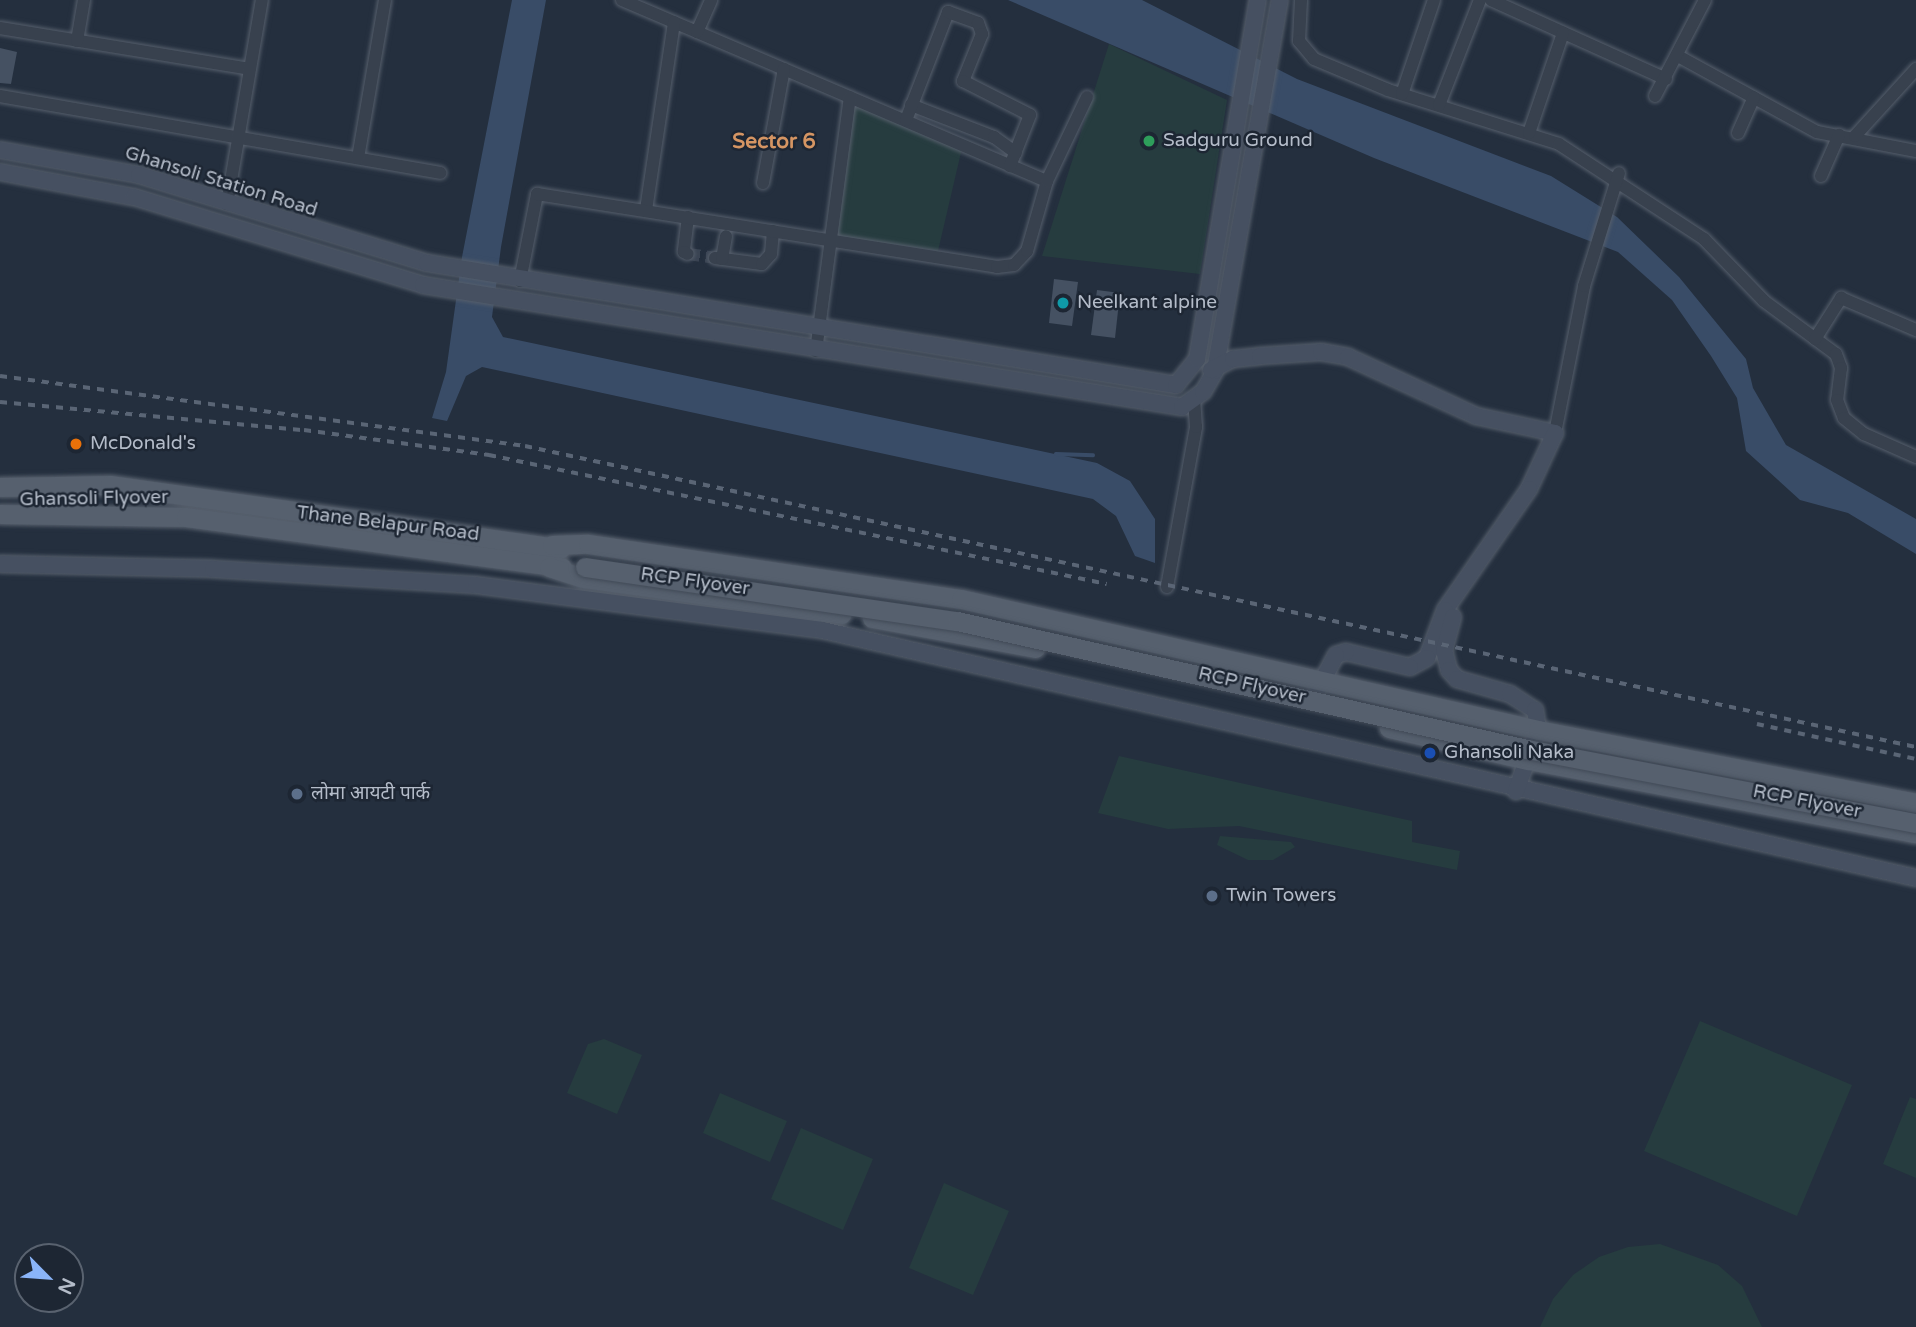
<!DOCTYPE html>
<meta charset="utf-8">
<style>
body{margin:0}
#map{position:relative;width:1916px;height:1327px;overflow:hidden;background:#242f3e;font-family:"Varela Round","Noto Sans Devanagari",sans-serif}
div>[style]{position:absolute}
.green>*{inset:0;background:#263c3f}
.water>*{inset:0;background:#394c67}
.stream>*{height:3.5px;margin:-1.75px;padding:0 1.75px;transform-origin:1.75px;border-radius:1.75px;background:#394c67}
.building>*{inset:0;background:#455162}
.street-tunnel>*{height:12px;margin-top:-6px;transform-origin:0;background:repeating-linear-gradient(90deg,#3a4453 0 12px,transparent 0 18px)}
.roads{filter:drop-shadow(0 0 2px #565f6c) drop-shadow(0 0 2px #565f6c)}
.street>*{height:12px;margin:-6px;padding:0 6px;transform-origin:6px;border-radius:6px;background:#38414e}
.secondary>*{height:16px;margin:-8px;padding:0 8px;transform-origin:8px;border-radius:8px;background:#465061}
.primary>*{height:19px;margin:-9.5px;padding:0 9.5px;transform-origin:9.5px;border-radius:9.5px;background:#56606e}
.rail>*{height:3.5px;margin-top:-1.75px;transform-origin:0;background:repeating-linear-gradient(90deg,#5a6575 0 7px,transparent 0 14px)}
.bridges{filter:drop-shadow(0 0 2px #414a57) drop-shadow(0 0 2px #414a57)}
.primary-bridge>*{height:19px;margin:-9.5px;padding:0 9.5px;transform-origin:9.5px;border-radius:9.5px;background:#56606e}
.dots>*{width:19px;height:19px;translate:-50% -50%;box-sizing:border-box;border:4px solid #1d2633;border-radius:50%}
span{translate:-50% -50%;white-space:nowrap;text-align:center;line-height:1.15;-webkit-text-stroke:5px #1d2633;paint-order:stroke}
.poi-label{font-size:19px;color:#b4bcc9}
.left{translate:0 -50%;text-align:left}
.street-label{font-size:19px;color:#b4bcc9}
.neighbourhood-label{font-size:21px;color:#d59563;font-weight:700}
.north{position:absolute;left:14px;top:1243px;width:70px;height:70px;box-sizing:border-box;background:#1d2633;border:2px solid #59626f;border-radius:50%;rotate:115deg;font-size:19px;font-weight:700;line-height:28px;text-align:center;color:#b4bcc9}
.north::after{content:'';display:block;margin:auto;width:24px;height:32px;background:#8ab4f8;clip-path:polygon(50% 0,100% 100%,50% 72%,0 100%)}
</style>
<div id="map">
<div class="green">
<i style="clip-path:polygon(1109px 44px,1227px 100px,1200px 274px,1042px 256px)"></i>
<i style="clip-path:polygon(855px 99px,963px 144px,938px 251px,836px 236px)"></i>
<i style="clip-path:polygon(1119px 756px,1412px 821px,1412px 842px,1460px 851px,1457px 870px,1239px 826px,1168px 829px,1098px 813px)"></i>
<i style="clip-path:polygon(1220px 836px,1291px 842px,1295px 847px,1273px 860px,1248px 860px,1217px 845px)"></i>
<i style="clip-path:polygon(1700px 1021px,1852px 1085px,1797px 1216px,1644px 1151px)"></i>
<i style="clip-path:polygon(604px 1039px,642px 1055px,617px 1114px,567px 1093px,588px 1044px)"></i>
<i style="clip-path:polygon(720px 1093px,787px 1121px,770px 1162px,703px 1133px)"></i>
<i style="clip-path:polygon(1910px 1097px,1916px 1099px,1916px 1178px,1883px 1164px)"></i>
<i style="clip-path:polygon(801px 1128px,873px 1159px,843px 1230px,771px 1199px)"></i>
<i style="clip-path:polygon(944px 1183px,1009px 1211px,973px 1295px,909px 1268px)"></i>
<i style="clip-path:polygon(1660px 1244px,1718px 1265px,1742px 1286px,1762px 1327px,1540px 1327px,1553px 1299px,1573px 1275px,1599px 1257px,1628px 1247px)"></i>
</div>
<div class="water">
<i style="clip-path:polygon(512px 0,546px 0,501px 247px,492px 317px,503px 337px,1097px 463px,1130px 481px,1155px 519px,1155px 563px,1135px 556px,1116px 516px,1093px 499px,482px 367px,466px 376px,447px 421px,432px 418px,446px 372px,462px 257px)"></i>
<i style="clip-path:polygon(1008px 0,1142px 0,1297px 79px,1551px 176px,1617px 217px,1679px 277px,1746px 359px,1753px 388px,1786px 445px,1916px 519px,1916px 554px,1848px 513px,1800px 500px,1746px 451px,1737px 398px,1711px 356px,1672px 300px,1618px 252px,1374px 158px)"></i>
</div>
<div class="stream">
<i style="left:1056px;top:454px;width:37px;rotate:2deg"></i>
</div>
<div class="building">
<i style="clip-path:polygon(0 48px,17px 52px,11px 84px,0 83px)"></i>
<i style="clip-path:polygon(1054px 279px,1078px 282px,1072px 326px,1049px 323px)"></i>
<i style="clip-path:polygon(1097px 290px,1120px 293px,1115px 338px,1091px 335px)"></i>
</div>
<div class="street-tunnel">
<i style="left:688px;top:254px;width:27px;rotate:8deg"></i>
</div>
<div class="roads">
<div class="street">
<i style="left:622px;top:0;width:462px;rotate:23.1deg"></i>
<i style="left:1301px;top:0;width:41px;rotate:92.8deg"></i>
<i style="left:1299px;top:41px;width:23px;rotate:50deg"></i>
<i style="left:1314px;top:59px;width:80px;rotate:22.7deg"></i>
<i style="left:1388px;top:90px;width:179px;rotate:17.5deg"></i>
<i style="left:1559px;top:144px;width:173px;rotate:33.2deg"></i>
<i style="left:1704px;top:239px;width:86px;rotate:45.9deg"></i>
<i style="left:1764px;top:301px;width:89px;rotate:36.4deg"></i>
<i style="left:1836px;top:354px;width:15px;rotate:70deg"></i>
<i style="left:1841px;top:368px;width:32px;rotate:97deg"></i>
<i style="left:1837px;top:400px;width:19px;rotate:69deg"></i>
<i style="left:1844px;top:418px;width:26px;rotate:39deg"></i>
<i style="left:1864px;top:434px;width:57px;rotate:23.9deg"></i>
<i style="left:1491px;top:0;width:192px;rotate:24.3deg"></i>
<i style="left:0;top:28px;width:253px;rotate:9.3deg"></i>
<i style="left:697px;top:32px;width:35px;rotate:-66deg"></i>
<i style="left:77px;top:41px;width:42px;rotate:-80.3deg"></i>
<i style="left:1678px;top:56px;width:158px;rotate:28.7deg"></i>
<i style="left:1817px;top:132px;width:101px;rotate:10.9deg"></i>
<i style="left:1402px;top:94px;width:99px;rotate:-71.2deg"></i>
<i style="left:0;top:96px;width:447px;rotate:9.9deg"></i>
<i style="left:1655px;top:96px;width:108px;rotate:-62.5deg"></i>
<i style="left:911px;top:105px;width:89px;rotate:21.1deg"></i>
<i style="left:994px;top:137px;width:27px;rotate:36deg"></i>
<i style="left:1439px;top:105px;width:113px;rotate:-68.7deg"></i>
<i style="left:906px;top:120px;width:116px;rotate:-68.7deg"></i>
<i style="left:948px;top:12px;width:32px;rotate:20deg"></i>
<i style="left:978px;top:23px;width:12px;rotate:70deg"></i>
<i style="left:982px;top:34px;width:51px;rotate:112deg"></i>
<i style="left:963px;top:81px;width:75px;rotate:26.9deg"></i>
<i style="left:1030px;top:115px;width:55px;rotate:111.4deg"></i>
<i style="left:1529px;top:133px;width:106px;rotate:-71.2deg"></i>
<i style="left:1738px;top:133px;width:39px;rotate:-66deg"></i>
<i style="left:1855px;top:136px;width:91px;rotate:-47.7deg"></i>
<i style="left:358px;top:158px;width:160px;rotate:-80.3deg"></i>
<i style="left:1821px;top:176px;width:45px;rotate:-66.3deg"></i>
<i style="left:763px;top:183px;width:116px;rotate:-79.6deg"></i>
<i style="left:227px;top:204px;width:207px;rotate:-80.3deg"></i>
<i style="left:646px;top:210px;width:190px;rotate:-81.5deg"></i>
<i style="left:688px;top:217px;width:35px;rotate:97deg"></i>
<i style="left:684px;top:252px;width:4px;rotate:27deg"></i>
<i style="left:715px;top:258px;width:47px;rotate:7.3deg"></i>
<i style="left:762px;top:264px;width:13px;rotate:-48deg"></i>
<i style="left:771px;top:254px;width:23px;rotate:-85deg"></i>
<i style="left:722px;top:259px;width:23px;rotate:-80deg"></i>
<i style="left:520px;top:281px;width:89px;rotate:-78.9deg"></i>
<i style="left:537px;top:194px;width:466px;rotate:9deg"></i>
<i style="left:997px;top:267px;width:17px;rotate:-7deg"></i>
<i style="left:1014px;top:265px;width:19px;rotate:-47deg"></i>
<i style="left:1027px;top:251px;width:73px;rotate:-74.1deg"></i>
<i style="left:1047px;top:181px;width:93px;rotate:-64.5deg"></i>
<i style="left:1815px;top:339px;width:49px;rotate:-57.6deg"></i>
<i style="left:1841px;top:298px;width:82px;rotate:23.1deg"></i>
<i style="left:816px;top:351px;width:256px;rotate:-82.4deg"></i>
<i style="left:1555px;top:433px;width:150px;rotate:-78.8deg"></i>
<i style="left:1584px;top:286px;width:118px;rotate:-72.8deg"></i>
<i style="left:1167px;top:587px;width:163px;rotate:-79.7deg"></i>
<i style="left:1196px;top:427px;width:27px;rotate:-94deg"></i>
</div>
<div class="secondary">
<i style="left:0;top:150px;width:141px;rotate:10.2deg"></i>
<i style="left:139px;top:175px;width:301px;rotate:17deg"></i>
<i style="left:427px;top:263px;width:759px;rotate:9.25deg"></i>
<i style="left:1176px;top:385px;width:33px;rotate:-51deg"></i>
<i style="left:1197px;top:359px;width:364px;rotate:-80.4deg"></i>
<i style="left:0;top:172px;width:136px;rotate:10.6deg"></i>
<i style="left:134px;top:197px;width:302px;rotate:16.9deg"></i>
<i style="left:423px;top:285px;width:769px;rotate:9.13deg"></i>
<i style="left:1182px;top:407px;width:26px;rotate:-36deg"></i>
<i style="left:1203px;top:392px;width:24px;rotate:-60deg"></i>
<i style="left:1215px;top:371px;width:377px;rotate:-80.1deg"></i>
<i style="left:1211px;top:370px;width:25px;rotate:-27deg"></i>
<i style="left:1233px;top:359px;width:27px;rotate:-6deg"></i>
<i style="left:1260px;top:356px;width:61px;rotate:-3.8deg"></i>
<i style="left:1321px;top:352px;width:27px;rotate:10deg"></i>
<i style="left:1348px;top:357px;width:141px;rotate:24.7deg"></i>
<i style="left:1476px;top:416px;width:81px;rotate:12.1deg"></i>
<i style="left:1555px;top:433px;width:62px;rotate:114.9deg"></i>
<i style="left:1529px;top:489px;width:147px;rotate:124.8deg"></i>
<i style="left:1445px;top:610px;width:51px;rotate:110.6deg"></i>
<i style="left:1427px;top:658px;width:19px;rotate:152deg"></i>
<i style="left:1410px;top:667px;width:66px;rotate:-166.8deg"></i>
<i style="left:1346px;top:652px;width:10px;rotate:163deg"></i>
<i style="left:1336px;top:655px;width:40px;rotate:118deg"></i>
<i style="left:0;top:564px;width:213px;rotate:1.3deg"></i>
<i style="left:213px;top:569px;width:263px;rotate:3.5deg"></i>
<i style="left:476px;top:585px;width:349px;rotate:7.4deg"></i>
<i style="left:822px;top:630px;width:1122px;rotate:12.77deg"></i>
<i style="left:1453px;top:617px;width:34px;rotate:105deg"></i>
<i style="left:1444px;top:650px;width:21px;rotate:76deg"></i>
<i style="left:1449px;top:670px;width:12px;rotate:48deg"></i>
<i style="left:1457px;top:679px;width:55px;rotate:15.8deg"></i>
<i style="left:1510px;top:694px;width:30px;rotate:33deg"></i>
<i style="left:1535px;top:710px;width:20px;rotate:81deg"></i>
<i style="left:1538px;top:730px;width:65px;rotate:109.8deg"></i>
</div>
<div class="primary">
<i style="left:0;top:487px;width:110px;rotate:-1deg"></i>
<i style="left:110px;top:485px;width:455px;rotate:8deg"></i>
<i style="left:0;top:514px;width:186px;rotate:0.9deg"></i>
<i style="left:186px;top:517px;width:379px;rotate:7.6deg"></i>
<i style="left:552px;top:545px;width:36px;rotate:-2deg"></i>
<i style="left:588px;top:544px;width:377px;rotate:8.4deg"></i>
<i style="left:961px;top:599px;width:592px;rotate:12.79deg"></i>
<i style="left:1538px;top:730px;width:385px;rotate:10.9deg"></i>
<i style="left:549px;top:567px;width:36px;rotate:18deg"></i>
<i style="left:583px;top:578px;width:261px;rotate:7.9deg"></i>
<i style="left:872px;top:618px;width:166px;rotate:10.4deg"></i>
<i style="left:1389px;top:728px;width:143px;rotate:13deg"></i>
<i style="left:1528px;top:760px;width:395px;rotate:10.7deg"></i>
</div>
</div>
<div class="rail">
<i style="left:0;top:376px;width:530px;rotate:7.59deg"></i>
<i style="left:525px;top:446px;width:1423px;rotate:12.21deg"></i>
<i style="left:0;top:402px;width:305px;rotate:5.3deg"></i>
<i style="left:304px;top:430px;width:187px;rotate:7.7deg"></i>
<i style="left:489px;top:455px;width:631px;rotate:11.79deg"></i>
<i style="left:1757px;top:724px;width:163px;rotate:12.4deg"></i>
</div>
<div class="bridges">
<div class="primary-bridge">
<i style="left:585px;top:567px;width:376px;rotate:8.3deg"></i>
<i style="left:957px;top:621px;width:584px;rotate:12.66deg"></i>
<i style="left:1527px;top:749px;width:396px;rotate:10.8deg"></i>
</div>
</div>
<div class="dots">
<i style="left:1149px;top:141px;background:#2e9e5b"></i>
<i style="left:1063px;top:303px;background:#0f9aa8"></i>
<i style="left:76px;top:444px;background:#e8710a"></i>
<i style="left:1430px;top:753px;background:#1a4fb4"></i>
<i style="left:297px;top:794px;background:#5c6f8a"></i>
<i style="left:1212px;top:896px;background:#5c6f8a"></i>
</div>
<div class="poi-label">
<span class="left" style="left:1163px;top:141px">Sadguru Ground</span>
<span class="left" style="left:1077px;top:303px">Neelkant alpine</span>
<span class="left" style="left:90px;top:444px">McDonald's</span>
<span class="left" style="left:1444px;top:753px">Ghansoli Naka</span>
<span class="left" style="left:311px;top:794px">लोमा आयटी पार्क</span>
<span class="left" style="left:1226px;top:896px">Twin Towers</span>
</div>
<div class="street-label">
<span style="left:221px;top:182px;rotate:17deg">Ghansoli Station Road</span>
<span style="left:94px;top:499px;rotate:-1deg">Ghansoli Flyover</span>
<span style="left:388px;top:524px;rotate:7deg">Thane Belapur Road</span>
<span style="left:695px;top:582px;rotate:8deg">RCP Flyover</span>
<span style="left:1252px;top:686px;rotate:13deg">RCP Flyover</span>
<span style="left:1807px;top:802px;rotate:11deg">RCP Flyover</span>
</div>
<div class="neighbourhood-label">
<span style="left:774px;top:142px">Sector 6</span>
</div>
<div class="north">N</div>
</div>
